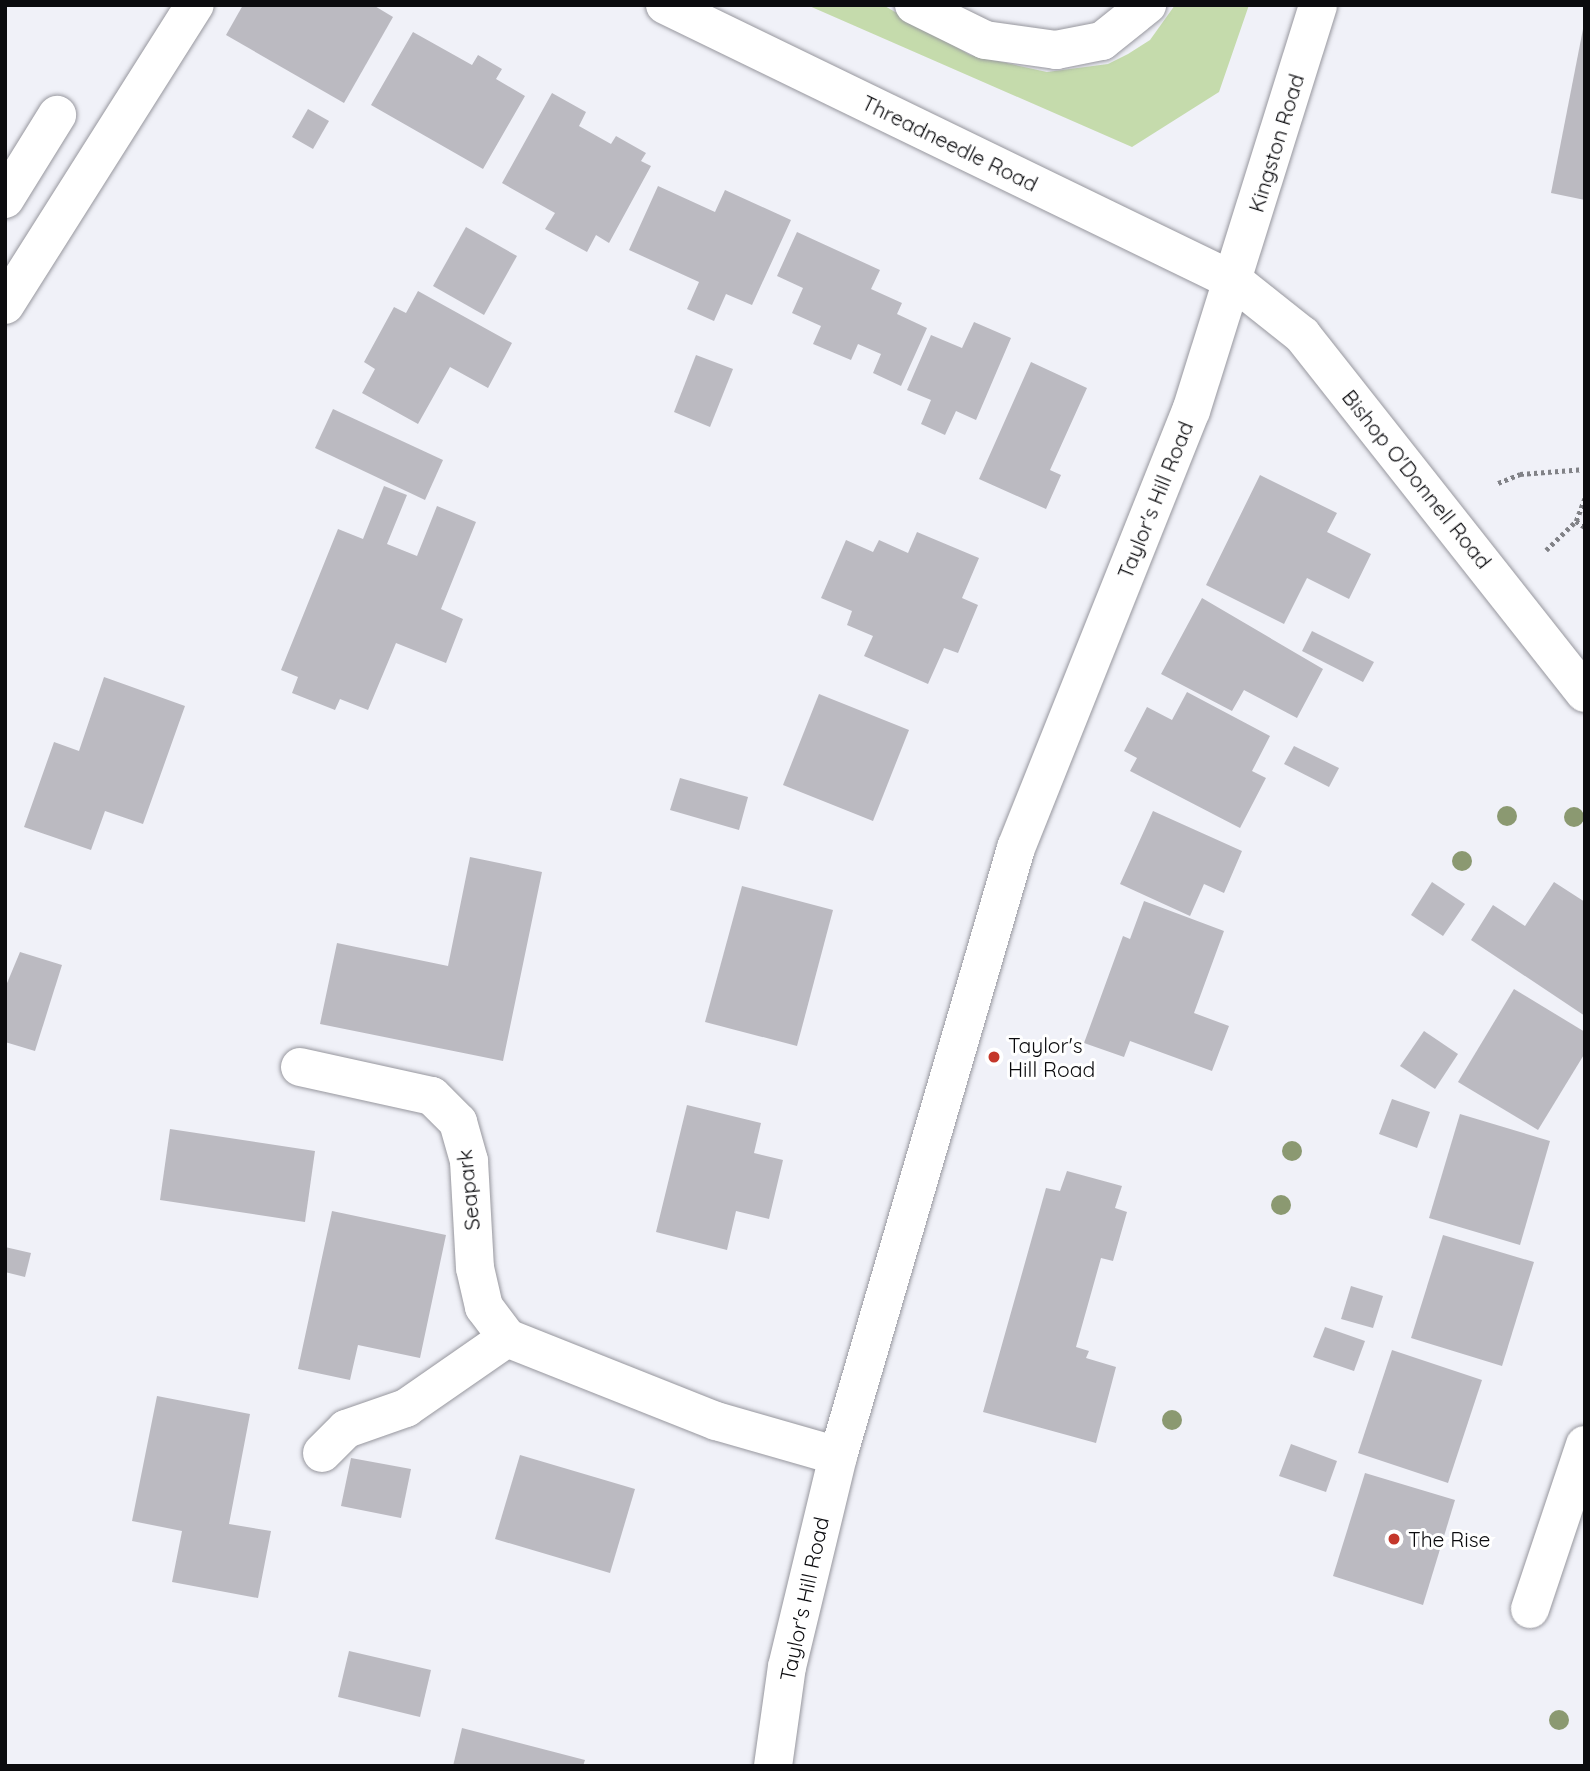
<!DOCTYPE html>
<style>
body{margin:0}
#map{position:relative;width:1590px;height:1771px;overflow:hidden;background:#f0f1f8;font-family:Quicksand,sans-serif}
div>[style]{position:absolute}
.green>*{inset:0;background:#c5dbac}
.building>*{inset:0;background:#bbbac1}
.path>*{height:4.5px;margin-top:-2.25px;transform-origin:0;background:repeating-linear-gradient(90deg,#818287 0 3.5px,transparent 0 7px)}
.roads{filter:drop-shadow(0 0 2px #97979e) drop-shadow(0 0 2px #97979e)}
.street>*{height:38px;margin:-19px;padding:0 19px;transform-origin:19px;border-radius:19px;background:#fff}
.secondary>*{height:38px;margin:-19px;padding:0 19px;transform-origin:19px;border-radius:19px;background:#fff}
.trees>*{width:20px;height:20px;margin:-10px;border-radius:50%;background:#8b9971}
.dots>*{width:19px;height:19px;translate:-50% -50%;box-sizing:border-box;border:4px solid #fff;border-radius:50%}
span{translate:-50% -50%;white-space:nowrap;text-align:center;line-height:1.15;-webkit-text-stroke:6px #fff;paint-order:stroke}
.street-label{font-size:21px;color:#0b0b0e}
.poi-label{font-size:21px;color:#0b0b0e}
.left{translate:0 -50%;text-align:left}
.frame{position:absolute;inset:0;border:7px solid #0b0b0e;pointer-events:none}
</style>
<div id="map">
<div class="green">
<i style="clip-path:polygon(807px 5px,883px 5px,970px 55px,1047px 72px,1108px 64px,1128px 54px,1150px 40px,1175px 5px,1249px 5px,1219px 92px,1132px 147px)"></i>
</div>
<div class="building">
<i style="clip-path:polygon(243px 5px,373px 5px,393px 17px,344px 103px,226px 35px)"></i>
<i style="clip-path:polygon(1583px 29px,1585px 30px,1585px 200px,1551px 193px)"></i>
<i style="clip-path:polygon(413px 32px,472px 65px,478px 55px,502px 69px,496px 79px,525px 96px,483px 169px,371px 105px)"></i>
<i style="clip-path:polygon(552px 93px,586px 112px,579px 126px,611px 144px,616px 136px,646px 153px,641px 161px,651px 166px,609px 243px,596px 235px,587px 252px,545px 229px,555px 213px,502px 183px)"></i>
<i style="clip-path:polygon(308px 109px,329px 121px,313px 149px,292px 137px)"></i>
<i style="clip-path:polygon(658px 186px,715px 212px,725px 190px,791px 220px,752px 305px,726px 294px,714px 321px,687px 309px,699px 282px,629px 250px)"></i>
<i style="clip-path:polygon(466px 227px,517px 256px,484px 315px,433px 286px)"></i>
<i style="clip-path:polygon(797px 232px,880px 270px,871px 289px,902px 303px,897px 314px,927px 328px,901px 386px,873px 373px,881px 354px,858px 344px,851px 360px,813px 344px,821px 326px,792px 313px,803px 288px,777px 276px)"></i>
<i style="clip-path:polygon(418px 291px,512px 343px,488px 388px,450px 367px,418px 424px,362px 393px,375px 369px,364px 362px,394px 307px,406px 313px)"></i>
<i style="clip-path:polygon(974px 322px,1011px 338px,976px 420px,956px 411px,945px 435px,921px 424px,931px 400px,907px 390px,931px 335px,962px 348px)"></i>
<i style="clip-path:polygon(696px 355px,733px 369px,710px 427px,674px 412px)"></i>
<i style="clip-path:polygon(1031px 362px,1087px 388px,1050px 470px,1061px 475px,1046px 509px,979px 479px)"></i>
<i style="clip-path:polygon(333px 409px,443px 460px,425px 500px,315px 448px)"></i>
<i style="clip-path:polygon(1260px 475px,1337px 513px,1327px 532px,1371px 554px,1349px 599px,1307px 578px,1284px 624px,1206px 585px)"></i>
<i style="clip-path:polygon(384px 486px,407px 495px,387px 544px,417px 556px,437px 506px,476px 522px,441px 609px,463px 619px,446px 663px,396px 643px,368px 710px,340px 699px,335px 710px,292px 693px,298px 677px,281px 670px,338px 529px,363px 539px)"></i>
<i style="clip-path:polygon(917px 532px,979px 558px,962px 598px,978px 605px,958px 653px,944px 648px,928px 684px,864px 656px,873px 636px,847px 625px,852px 611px,821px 598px,846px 540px,873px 552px,879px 540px,908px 553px)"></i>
<i style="clip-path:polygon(1202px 598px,1323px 669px,1297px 718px,1244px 690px,1232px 711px,1161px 674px)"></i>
<i style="clip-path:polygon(1312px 631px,1374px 662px,1363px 682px,1302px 651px)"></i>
<i style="clip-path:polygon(104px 677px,185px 706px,143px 824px,105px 811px,91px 850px,24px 827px,54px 742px,79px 751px)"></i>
<i style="clip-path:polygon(1187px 692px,1270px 736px,1252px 771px,1266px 778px,1240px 828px,1130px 771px,1137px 758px,1124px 751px,1147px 707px,1172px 720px)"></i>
<i style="clip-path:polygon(819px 694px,909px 730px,873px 821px,783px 785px)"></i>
<i style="clip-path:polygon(1294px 746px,1339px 768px,1329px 787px,1284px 764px)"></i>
<i style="clip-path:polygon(680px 778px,748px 797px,739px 830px,670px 810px)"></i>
<i style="clip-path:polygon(1153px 811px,1242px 851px,1224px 893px,1204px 884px,1190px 916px,1120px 884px)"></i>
<i style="clip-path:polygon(470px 857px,542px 872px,503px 1061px,320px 1024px,337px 943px,448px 966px)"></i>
<i style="clip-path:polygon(1432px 882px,1465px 904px,1443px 936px,1411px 915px)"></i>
<i style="clip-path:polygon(1554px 882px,1585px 902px,1585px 1016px,1471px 940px,1493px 905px,1525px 926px)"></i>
<i style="clip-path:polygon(742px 886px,833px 910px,797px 1046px,705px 1022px)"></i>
<i style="clip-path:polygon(1144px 901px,1224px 931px,1194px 1013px,1229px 1026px,1212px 1071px,1130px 1041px,1124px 1057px,1084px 1043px,1123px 936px,1130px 939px)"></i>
<i style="clip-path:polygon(20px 952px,62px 965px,35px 1051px,5px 1042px,5px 988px)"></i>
<i style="clip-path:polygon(1514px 989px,1585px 1032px,1585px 1053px,1538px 1130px,1458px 1082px)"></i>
<i style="clip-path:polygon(1424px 1031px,1458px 1054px,1435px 1089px,1400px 1066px)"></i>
<i style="clip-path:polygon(1392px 1099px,1430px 1112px,1417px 1148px,1379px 1134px)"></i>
<i style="clip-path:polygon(687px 1105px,761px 1123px,754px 1153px,783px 1160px,769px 1219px,736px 1211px,727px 1250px,656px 1232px)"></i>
<i style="clip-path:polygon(1460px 1114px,1550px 1141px,1520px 1245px,1429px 1218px)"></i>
<i style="clip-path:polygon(170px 1129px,315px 1151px,305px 1222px,160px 1200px)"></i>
<i style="clip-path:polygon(1067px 1171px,1122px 1186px,1115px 1208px,1127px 1212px,1113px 1261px,1101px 1258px,1076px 1347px,1089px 1351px,1086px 1358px,1116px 1367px,1096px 1443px,983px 1412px,1046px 1188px,1060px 1191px)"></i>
<i style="clip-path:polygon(332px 1211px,446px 1235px,420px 1358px,358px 1345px,350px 1380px,298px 1369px)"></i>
<i style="clip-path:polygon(1443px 1235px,1534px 1262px,1502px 1366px,1411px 1338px)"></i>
<i style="clip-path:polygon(5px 1247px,31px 1253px,25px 1277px,5px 1272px)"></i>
<i style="clip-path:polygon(1351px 1286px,1383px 1296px,1373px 1328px,1341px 1319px)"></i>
<i style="clip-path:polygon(1325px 1327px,1365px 1341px,1354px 1371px,1313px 1357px)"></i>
<i style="clip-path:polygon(1392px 1350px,1482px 1380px,1448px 1483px,1358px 1453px)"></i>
<i style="clip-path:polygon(157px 1396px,250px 1414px,229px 1524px,271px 1531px,258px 1598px,172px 1582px,182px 1531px,132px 1521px)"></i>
<i style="clip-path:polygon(1291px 1444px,1337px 1461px,1326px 1492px,1279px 1476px)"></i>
<i style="clip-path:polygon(520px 1455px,635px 1489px,610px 1573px,495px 1539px)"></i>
<i style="clip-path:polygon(351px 1458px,411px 1469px,401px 1518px,341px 1506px)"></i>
<i style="clip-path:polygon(1365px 1473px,1455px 1500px,1423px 1605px,1333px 1576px)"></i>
<i style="clip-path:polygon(349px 1651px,431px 1670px,420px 1717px,338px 1697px)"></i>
<i style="clip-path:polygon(462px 1728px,585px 1760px,583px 1766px,453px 1766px)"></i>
</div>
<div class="path">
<i style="left:1498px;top:483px;width:24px;rotate:-22deg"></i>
<i style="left:1520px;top:474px;width:65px;rotate:-4.4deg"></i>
<i style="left:1576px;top:521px;width:26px;rotate:-69deg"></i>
<i style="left:1546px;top:550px;width:42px;rotate:-44deg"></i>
<i style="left:1576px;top:521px;width:11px;rotate:34deg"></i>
</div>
<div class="roads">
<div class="street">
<i style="left:914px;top:5px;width:79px;rotate:26.2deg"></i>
<i style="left:985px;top:40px;width:72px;rotate:8deg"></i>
<i style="left:1056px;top:50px;width:47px;rotate:-11.1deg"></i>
<i style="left:1102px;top:41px;width:58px;rotate:-38.7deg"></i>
<i style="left:5px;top:199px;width:99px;rotate:-58.2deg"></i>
<i style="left:5px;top:305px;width:355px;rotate:-57.7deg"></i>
<i style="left:300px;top:1067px;width:135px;rotate:12.4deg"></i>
<i style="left:432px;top:1096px;width:37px;rotate:45deg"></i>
<i style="left:458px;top:1122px;width:41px;rotate:74.2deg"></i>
<i style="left:469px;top:1161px;width:107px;rotate:86.8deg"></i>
<i style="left:475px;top:1268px;width:40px;rotate:77deg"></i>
<i style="left:484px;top:1307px;width:39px;rotate:53deg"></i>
<i style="left:507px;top:1338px;width:225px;rotate:21.7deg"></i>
<i style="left:716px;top:1421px;width:127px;rotate:16deg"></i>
<i style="left:322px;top:1453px;width:34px;rotate:-45deg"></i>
<i style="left:346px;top:1429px;width:64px;rotate:-19.3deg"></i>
<i style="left:406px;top:1408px;width:123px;rotate:-34.7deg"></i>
<i style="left:1530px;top:1609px;width:173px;rotate:-71.5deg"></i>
</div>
<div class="secondary">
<i style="left:665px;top:5px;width:632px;rotate:25.88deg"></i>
<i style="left:1234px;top:281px;width:87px;rotate:38.5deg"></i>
<i style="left:1302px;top:335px;width:456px;rotate:51.7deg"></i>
<i style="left:773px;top:1766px;width:100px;rotate:-82deg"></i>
<i style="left:787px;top:1667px;width:217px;rotate:-76.4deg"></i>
<i style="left:838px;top:1456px;width:634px;rotate:-73.68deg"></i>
<i style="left:1016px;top:848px;width:471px;rotate:-68.2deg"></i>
<i style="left:1191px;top:411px;width:425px;rotate:-72.6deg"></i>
</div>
</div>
<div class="trees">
<i style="left:1507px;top:816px"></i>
<i style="left:1574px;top:817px"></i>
<i style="left:1462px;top:861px"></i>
<i style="left:1292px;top:1151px"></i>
<i style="left:1281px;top:1205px"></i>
<i style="left:1172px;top:1420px"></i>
<i style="left:1559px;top:1720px"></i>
</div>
<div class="dots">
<i style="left:994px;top:1057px;background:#c4372b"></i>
<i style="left:1394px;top:1539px;background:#c4372b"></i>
</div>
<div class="street-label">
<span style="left:950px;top:143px;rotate:26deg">Threadneedle Road</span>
<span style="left:1276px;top:143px;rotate:-73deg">Kingston Road</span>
<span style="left:1417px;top:479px;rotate:51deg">Bishop O'Donnell Road</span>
<span style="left:1155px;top:500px;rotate:-68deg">Taylor's Hill Road</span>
<span style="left:468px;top:1190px;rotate:-96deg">Seapark</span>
<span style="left:804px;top:1599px;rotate:-78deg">Taylor's Hill Road</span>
</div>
<div class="poi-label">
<span class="left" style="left:1008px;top:1057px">Taylor's<br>Hill Road</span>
<span class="left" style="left:1408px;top:1539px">The Rise</span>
</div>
<div class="frame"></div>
</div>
